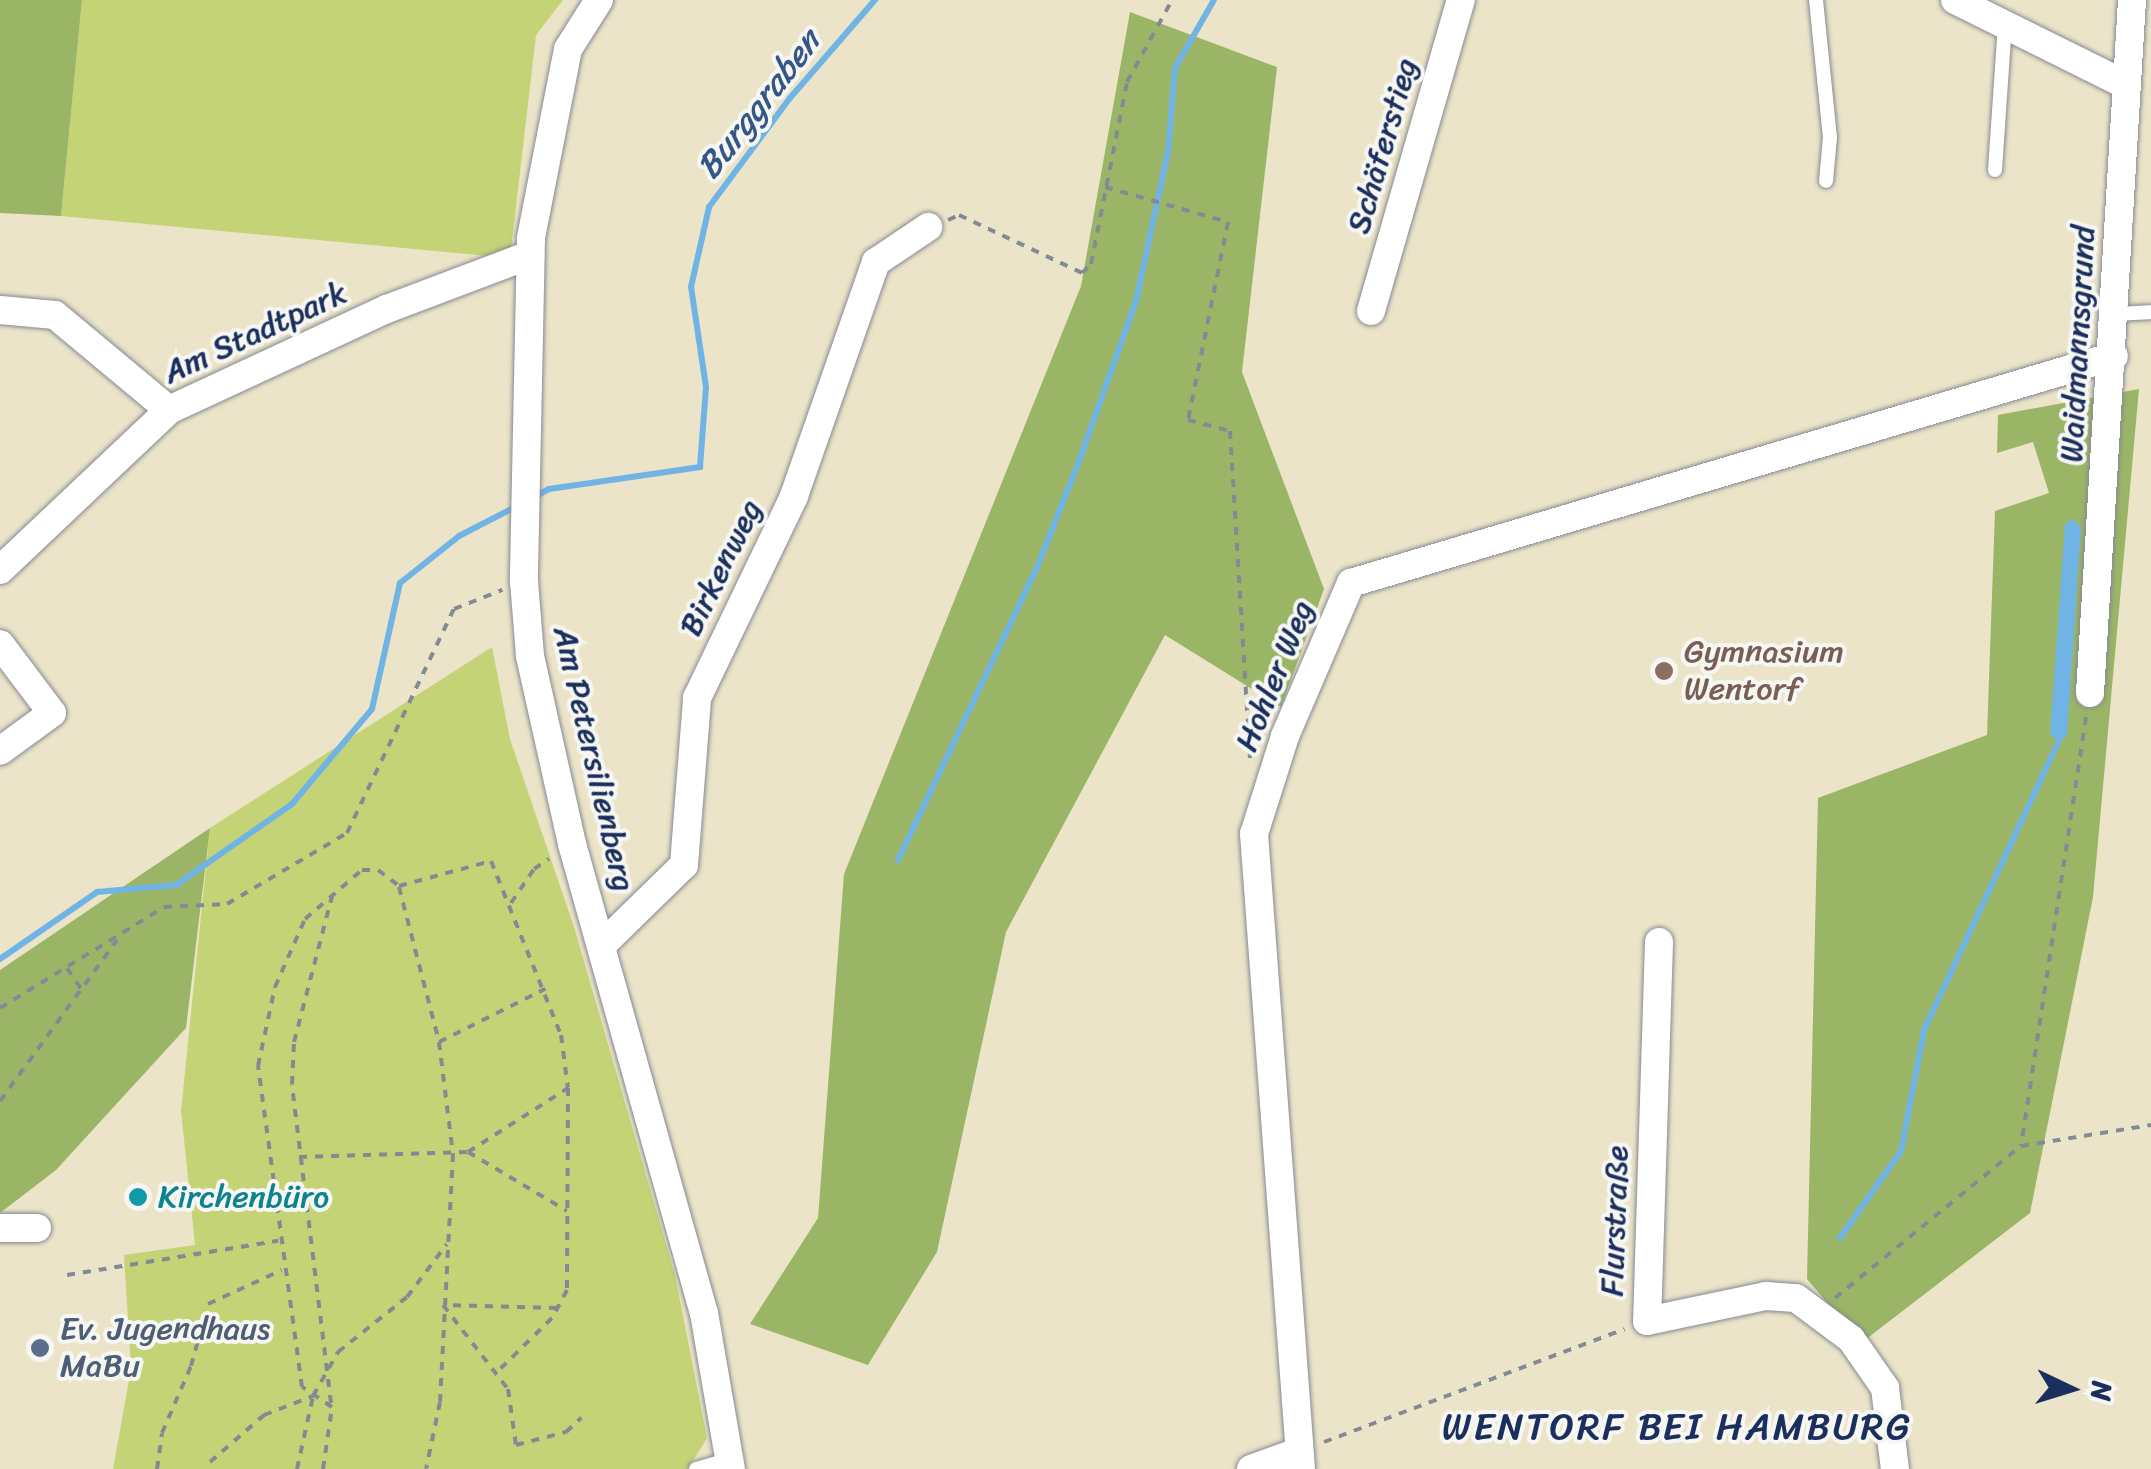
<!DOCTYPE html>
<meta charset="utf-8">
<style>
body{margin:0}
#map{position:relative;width:2151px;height:1469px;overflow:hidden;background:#ece4c8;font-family:Sriracha,sans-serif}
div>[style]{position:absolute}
.green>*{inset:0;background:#c4d375}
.forest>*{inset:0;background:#9bb566}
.water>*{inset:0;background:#70b4e6}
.stream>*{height:6px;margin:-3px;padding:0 3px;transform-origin:3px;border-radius:3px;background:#70b4e6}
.path>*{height:4px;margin-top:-2px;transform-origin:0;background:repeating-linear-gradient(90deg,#848a93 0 8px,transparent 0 16px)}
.roads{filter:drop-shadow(0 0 2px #848a93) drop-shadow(0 0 2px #848a93)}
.lane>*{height:14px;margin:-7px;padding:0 7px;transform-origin:7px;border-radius:7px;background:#fff}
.street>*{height:28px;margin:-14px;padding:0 14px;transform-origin:14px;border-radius:14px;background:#fff}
.dots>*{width:28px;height:28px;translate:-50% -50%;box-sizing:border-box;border:5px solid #f6f6f2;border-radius:50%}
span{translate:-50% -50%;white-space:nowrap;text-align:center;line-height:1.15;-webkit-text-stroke:8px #f6f6f2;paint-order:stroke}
.street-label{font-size:32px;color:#1b2f5e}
.education-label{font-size:32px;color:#785e54}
.left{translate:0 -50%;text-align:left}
.culture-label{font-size:32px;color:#0d838f}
.service-label{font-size:32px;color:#4e5e75}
.water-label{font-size:35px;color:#355787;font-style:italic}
.quarter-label{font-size:38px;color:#1b2f5e;letter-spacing:2.5px}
.north{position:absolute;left:2021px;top:1339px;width:100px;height:100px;-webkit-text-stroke:8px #f6f6f2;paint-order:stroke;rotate:94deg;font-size:28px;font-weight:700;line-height:40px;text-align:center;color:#1b2f5e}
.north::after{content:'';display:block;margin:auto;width:35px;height:45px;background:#1b2f5e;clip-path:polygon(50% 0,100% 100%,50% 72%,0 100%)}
</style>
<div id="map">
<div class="green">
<i style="clip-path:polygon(82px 0,563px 0,536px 35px,510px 258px,61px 216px)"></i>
<i style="clip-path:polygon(492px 647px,510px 739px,574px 927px,675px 1275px,707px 1438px,688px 1469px,113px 1469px,131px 1369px,124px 1255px,195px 1245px,181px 1111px,210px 828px)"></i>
</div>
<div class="forest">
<i style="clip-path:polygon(0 0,82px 0,61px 216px,0 213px)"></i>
<i style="clip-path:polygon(1130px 12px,1277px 67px,1242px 372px,1324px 589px,1281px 707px,1165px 635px,1006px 932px,937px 1252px,868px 1365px,750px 1324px,818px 1218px,844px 874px,1081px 286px)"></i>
<i style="clip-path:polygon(2139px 389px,2093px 897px,2030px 1213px,1861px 1343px,1807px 1279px,1818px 798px,1987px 735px,1995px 511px,2049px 493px,2033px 442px,1997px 453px,1998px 415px)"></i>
<i style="clip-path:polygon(210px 828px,186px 1028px,56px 1170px,0 1213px,0 970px)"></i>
</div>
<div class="water">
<i style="clip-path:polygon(2073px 519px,2081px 527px,2067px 736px,2058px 742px,2050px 734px,2065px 524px)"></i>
</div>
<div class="stream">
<i style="left:534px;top:497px;width:17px;rotate:-28deg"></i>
<i style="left:549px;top:489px;width:153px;rotate:-8.3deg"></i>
<i style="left:700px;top:467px;width:80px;rotate:-85.7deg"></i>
<i style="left:706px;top:387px;width:101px;rotate:-98.5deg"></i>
<i style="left:691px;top:287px;width:82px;rotate:-77.3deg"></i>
<i style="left:709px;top:207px;width:136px;rotate:-53.4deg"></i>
<i style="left:790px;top:98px;width:130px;rotate:-49.1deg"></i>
<i style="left:898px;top:860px;width:321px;rotate:-64.6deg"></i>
<i style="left:1036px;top:570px;width:114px;rotate:-68.4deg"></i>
<i style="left:1078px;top:464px;width:173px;rotate:-70.4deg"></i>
<i style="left:1136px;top:301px;width:152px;rotate:-77.9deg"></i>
<i style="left:1168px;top:152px;width:84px;rotate:-85.2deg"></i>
<i style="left:1175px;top:68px;width:78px;rotate:-60.2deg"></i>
<i style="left:0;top:959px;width:118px;rotate:-34.6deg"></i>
<i style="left:97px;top:892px;width:79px;rotate:-5.1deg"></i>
<i style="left:176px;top:885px;width:141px;rotate:-34.9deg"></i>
<i style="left:292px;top:804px;width:124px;rotate:-49.9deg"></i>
<i style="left:372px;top:709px;width:129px;rotate:-77.5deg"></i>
<i style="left:400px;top:583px;width:75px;rotate:-38.5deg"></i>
<i style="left:459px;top:536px;width:68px;rotate:-27.3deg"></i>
<i style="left:1840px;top:1238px;width:106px;rotate:-55deg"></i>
<i style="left:1901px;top:1151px;width:123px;rotate:-79.2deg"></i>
<i style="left:1924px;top:1030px;width:318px;rotate:-65deg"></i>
</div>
<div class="path">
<i style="left:1105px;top:187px;width:128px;rotate:15.9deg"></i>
<i style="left:1228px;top:222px;width:202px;rotate:101.4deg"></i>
<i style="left:1188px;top:420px;width:43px;rotate:14.7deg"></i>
<i style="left:1230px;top:431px;width:332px;rotate:86.5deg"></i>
<i style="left:948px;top:220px;width:12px;rotate:-24deg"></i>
<i style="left:959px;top:215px;width:136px;rotate:25.2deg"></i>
<i style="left:1082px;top:273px;width:13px;rotate:-45deg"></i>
<i style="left:1091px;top:264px;width:186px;rotate:-78.8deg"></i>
<i style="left:1127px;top:82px;width:94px;rotate:-61.2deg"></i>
<i style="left:2086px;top:717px;width:434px;rotate:98.6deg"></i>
<i style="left:2021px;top:1146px;width:132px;rotate:-9.2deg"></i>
<i style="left:399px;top:887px;width:160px;rotate:75.5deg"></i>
<i style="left:439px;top:1042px;width:113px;rotate:82.9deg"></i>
<i style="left:453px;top:1154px;width:248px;rotate:93deg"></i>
<i style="left:440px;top:1402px;width:68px;rotate:101.8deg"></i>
<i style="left:511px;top:903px;width:41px;rotate:-55.9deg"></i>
<i style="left:534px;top:869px;width:18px;rotate:-34deg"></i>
<i style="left:67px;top:968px;width:25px;rotate:56deg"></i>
<i style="left:0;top:1008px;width:193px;rotate:-31.6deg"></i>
<i style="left:164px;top:907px;width:63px;rotate:-2.7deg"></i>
<i style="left:227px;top:904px;width:139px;rotate:-30.6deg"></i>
<i style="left:347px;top:833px;width:248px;rotate:-64.5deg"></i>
<i style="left:454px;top:609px;width:52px;rotate:-21.6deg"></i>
<i style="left:439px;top:1042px;width:119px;rotate:-26.6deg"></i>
<i style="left:0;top:1101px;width:199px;rotate:-54deg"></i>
<i style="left:468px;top:1152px;width:115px;rotate:30.8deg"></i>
<i style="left:299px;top:1157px;width:169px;rotate:-1.7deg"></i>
<i style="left:468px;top:1152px;width:119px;rotate:-32.6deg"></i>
<i style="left:67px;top:1275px;width:214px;rotate:-9.2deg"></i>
<i style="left:1835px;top:1298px;width:240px;rotate:-39.3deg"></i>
<i style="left:557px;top:1308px;width:114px;rotate:-178.5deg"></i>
<i style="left:443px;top:1305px;width:106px;rotate:52.3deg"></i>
<i style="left:508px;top:1389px;width:57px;rotate:81.9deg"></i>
<i style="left:516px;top:1445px;width:52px;rotate:-14.6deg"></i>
<i style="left:566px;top:1432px;width:21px;rotate:-43deg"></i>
<i style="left:331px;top:1403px;width:321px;rotate:-97deg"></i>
<i style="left:292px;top:1084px;width:42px;rotate:-87.3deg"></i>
<i style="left:294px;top:1042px;width:151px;rotate:-75.4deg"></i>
<i style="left:1324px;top:1442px;width:321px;rotate:-20.6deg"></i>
<i style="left:210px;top:1462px;width:72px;rotate:-41deg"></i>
<i style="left:264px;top:1415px;width:53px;rotate:-21.2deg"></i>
<i style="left:313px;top:1396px;width:51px;rotate:-60.4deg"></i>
<i style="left:338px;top:1352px;width:88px;rotate:-38.6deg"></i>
<i style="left:407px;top:1297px;width:66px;rotate:-53deg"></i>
<i style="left:157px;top:1469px;width:36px;rotate:-82deg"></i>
<i style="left:162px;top:1433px;width:73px;rotate:-66.6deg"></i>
<i style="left:191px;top:1366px;width:64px;rotate:-74.7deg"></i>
<i style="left:208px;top:1304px;width:81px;rotate:-24.7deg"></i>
<i style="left:297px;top:1469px;width:75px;rotate:-77.6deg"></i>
<i style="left:323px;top:1469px;width:63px;rotate:-81.7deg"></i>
<i style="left:332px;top:1407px;width:36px;rotate:-146deg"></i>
<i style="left:302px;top:1387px;width:324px;rotate:-97.8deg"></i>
<i style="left:258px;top:1066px;width:81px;rotate:-77.9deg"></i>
<i style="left:275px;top:987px;width:74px;rotate:-66.2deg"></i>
<i style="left:305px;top:919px;width:75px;rotate:-40.7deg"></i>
<i style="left:362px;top:870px;width:16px"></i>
<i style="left:378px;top:870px;width:26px;rotate:37deg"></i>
<i style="left:399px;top:886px;width:95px;rotate:-15.2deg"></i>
<i style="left:491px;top:861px;width:188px;rotate:68.1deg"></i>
<i style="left:561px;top:1035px;width:53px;rotate:82.5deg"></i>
<i style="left:568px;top:1088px;width:202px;rotate:90.3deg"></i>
<i style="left:567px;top:1290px;width:32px;rotate:118deg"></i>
<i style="left:552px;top:1318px;width:76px;rotate:135.5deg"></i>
</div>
<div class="roads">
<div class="lane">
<i style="left:1816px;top:0;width:138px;rotate:84.2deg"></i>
<i style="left:1830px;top:137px;width:44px;rotate:95.2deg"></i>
<i style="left:1995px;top:170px;width:145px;rotate:-86.1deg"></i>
<i style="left:2116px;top:314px;width:35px;rotate:-3deg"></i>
<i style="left:696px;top:1469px;width:35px;rotate:-16deg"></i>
</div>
<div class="street">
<i style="left:599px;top:0;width:58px;rotate:122.3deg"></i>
<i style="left:568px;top:49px;width:193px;rotate:101.1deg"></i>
<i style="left:531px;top:238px;width:343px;rotate:91.2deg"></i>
<i style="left:524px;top:581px;width:75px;rotate:85.4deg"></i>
<i style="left:530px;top:656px;width:193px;rotate:77.4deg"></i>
<i style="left:572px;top:844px;width:487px;rotate:74.3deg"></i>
<i style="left:704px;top:1313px;width:158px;rotate:80.2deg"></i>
<i style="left:1955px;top:0;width:191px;rotate:26.4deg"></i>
<i style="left:0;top:310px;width:55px;rotate:5.2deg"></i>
<i style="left:55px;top:315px;width:148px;rotate:39.8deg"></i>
<i style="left:1371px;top:311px;width:324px;rotate:-73.9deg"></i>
<i style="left:0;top:570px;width:233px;rotate:-43.4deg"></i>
<i style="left:169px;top:410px;width:240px;rotate:-24.9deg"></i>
<i style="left:387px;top:309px;width:153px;rotate:-20.7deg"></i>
<i style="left:0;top:644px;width:86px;rotate:53deg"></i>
<i style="left:52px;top:713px;width:64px;rotate:143.8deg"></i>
<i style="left:2090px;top:693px;width:694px;rotate:-86.53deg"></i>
<i style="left:1659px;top:942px;width:379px;rotate:91.8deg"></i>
<i style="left:1647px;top:1321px;width:122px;rotate:-11.9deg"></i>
<i style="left:1766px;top:1296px;width:30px;rotate:4deg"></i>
<i style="left:1796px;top:1298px;width:69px;rotate:36.7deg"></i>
<i style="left:1851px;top:1339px;width:60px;rotate:55.2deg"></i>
<i style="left:1885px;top:1388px;width:82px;rotate:83deg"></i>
<i style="left:603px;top:944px;width:113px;rotate:-44.3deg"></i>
<i style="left:684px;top:865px;width:168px;rotate:-85.5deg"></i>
<i style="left:697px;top:698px;width:224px;rotate:-64.3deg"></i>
<i style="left:794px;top:496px;width:248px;rotate:-70.7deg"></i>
<i style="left:876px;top:262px;width:63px;rotate:-33.9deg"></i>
<i style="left:0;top:1228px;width:37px"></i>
<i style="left:1251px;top:1469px;width:50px;rotate:-19.9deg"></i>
<i style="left:1301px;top:1469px;width:637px;rotate:-94.23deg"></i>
<i style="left:1254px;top:834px;width:103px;rotate:-72.4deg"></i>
<i style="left:1285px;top:736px;width:167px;rotate:-66.7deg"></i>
<i style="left:1351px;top:583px;width:796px;rotate:-16.57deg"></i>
</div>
</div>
<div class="dots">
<i style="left:1664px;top:671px;background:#8d6e63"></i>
<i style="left:138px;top:1197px;background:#0f9aa8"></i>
<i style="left:40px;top:1348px;background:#5c6f8a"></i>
</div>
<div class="street-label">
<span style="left:1383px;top:146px;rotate:-74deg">Schäferstieg</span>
<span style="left:255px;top:333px;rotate:-25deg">Am Stadtpark</span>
<span style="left:2078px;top:344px;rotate:-87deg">Waidmannsgrund</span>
<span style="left:721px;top:568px;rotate:-64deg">Birkenweg</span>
<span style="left:1275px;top:676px;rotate:-68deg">Hohler Weg</span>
<span style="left:594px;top:759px;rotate:77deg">Am Petersilienberg</span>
<span style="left:1615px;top:1221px;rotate:-88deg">Flurstraße</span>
</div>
<div class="education-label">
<span class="left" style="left:1684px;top:671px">Gymnasium<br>Wentorf</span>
</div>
<div class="culture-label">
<span class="left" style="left:158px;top:1197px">Kirchenbüro</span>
</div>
<div class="service-label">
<span class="left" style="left:60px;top:1348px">Ev. Jugendhaus<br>MaBu</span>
</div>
<div class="water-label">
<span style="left:758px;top:104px;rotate:-52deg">Burggraben</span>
</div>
<div class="quarter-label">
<span style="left:1677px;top:1427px">WENTORF BEI HAMBURG</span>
</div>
<div class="north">N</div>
</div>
